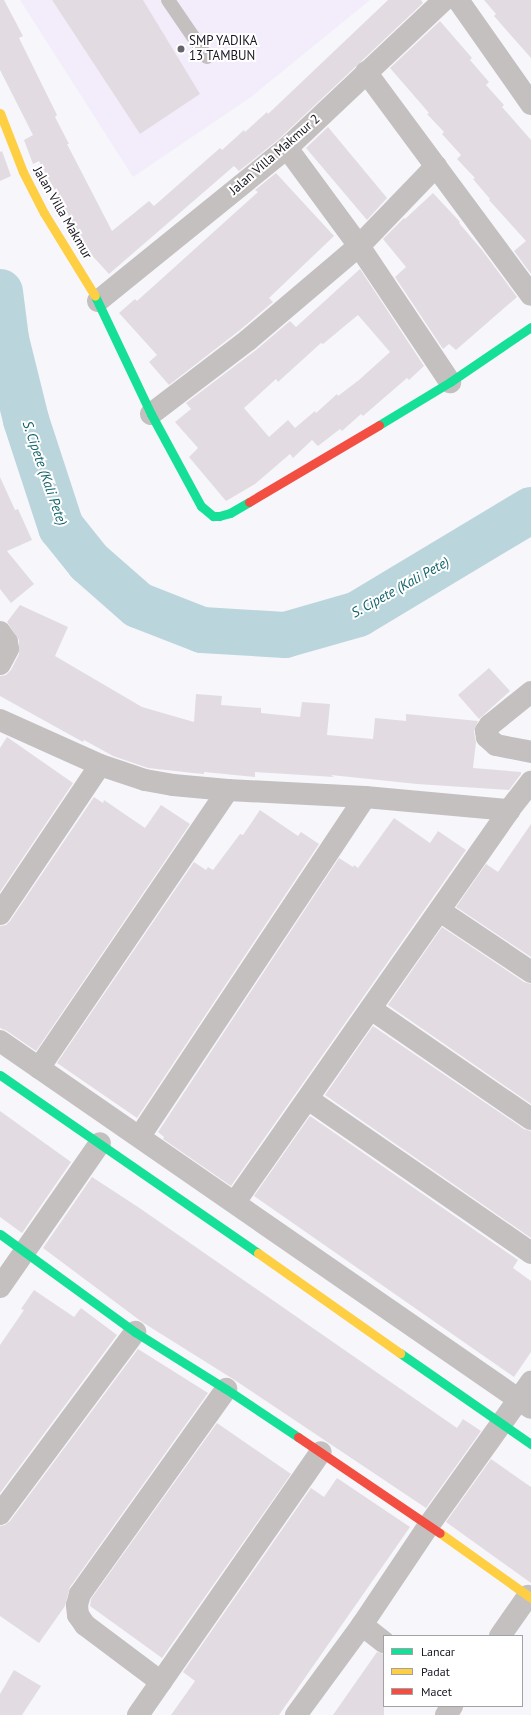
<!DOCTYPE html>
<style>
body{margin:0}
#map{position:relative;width:531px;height:1715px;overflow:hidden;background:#f6f6fb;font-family:"PT Sans",sans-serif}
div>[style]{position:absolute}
.education>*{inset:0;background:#f3edfb}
.river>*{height:46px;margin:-23px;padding:0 23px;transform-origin:23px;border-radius:23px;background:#bad6dc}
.building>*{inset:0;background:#e2dce2}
.lane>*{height:14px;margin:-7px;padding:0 7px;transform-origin:7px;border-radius:7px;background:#c5c0c0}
.street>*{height:22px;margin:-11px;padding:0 11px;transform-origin:11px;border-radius:11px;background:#c5c0c0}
.fast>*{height:9px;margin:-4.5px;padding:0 4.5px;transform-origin:4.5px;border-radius:4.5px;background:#16e098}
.slow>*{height:9px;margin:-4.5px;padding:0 4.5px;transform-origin:4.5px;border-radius:4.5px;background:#ffcf43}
.jam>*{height:9px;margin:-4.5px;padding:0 4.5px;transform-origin:4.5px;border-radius:4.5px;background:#f24e42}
.dots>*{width:11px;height:11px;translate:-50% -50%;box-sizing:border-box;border:2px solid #fff;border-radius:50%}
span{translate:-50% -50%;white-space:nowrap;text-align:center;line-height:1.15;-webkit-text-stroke:4px #fff;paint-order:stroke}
.poi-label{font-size:13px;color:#17151f}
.left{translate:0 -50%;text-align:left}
.street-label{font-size:13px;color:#17151f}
.water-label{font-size:14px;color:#13636b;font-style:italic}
.legend{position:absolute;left:383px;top:1635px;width:140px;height:72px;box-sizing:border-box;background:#fff;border:1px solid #a2a1a5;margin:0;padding:5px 7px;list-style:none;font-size:12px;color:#17151f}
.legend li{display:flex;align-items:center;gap:8px;height:20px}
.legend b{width:20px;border:1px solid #a2a1a5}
</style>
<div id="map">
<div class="education">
<i style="clip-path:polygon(20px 0,370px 0,251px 97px,133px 177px)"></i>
</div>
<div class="river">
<i style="left:0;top:292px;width:47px;rotate:82.7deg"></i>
<i style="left:6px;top:339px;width:83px;rotate:76.1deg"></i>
<i style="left:26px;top:420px;width:113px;rotate:71.9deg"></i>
<i style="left:61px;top:527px;width:45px;rotate:51.3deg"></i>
<i style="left:89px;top:562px;width:65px;rotate:41.3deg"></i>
<i style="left:138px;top:605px;width:69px;rotate:21.3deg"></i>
<i style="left:202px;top:630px;width:83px;rotate:3.4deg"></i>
<i style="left:285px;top:635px;width:76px;rotate:-16deg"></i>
<i style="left:358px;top:614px;width:202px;rotate:-31deg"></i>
</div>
<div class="building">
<i style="clip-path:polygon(0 0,4px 0,23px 36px,19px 38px,57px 115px,55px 117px,69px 144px,67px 144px,112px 231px,149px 201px,154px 206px,220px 148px,222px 150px,244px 130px,245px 132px,267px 112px,268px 114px,388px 0,421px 0,423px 3px,279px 139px,239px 171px,234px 166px,109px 274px,88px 251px,39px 161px,33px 164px,24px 140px,33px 135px,0 70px)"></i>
<i style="clip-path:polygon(52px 0,143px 0,200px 94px,140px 134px)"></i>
<i style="clip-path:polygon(484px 0,531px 0,531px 58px,494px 16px,496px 14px)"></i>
<i style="clip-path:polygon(440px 21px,472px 58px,470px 60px,489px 82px,486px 85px,504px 105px,502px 107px,531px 140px,531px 274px,514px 251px,526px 241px,489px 200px,490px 199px,473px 179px,475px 178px,457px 159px,461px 155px,442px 134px,444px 132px,427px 114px,429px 113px,390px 68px)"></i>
<i style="clip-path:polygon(328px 127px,387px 198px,367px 220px,306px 148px)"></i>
<i style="clip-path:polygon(2px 151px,11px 176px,0 181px,0 152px)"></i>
<i style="clip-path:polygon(276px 173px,334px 236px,269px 298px,273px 302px,240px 330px,169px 385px,149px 362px,157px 355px,119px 313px,135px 299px,137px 301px,258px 192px,255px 190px)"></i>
<i style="clip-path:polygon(433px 193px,460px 222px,459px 223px,482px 250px,517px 297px,456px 350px,449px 344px,443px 349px,395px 277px,406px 267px,383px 239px,404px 218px,405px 219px)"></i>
<i style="clip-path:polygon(evenodd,360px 269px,424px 366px,409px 380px,407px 378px,363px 416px,361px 414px,342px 431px,340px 429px,318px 446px,312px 440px,293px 458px,290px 454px,255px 484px,226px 501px,189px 457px,198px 448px,175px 422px,191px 409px,186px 403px,256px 350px,290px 321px,296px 327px,360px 269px,358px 315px,390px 352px,359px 380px,338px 396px,337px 394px,316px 413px,315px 411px,295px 428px,288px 420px,269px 437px,244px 408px,276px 379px,278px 382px,321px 343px,323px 344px,358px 315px)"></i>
<i style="clip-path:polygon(0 477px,15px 510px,18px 509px,32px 540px,7px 551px,34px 584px,11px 603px,0 589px)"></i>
<i style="clip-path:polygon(20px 605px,68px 627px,55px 656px,142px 707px,194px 722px,196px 694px,222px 696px,221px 705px,261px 708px,261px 713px,300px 717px,302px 702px,330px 704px,327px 735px,373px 739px,375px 718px,406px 721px,406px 714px,478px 721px,474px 732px,476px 742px,473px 768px,521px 772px,521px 774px,509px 790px,417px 784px,331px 775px,334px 777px,255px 772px,255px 777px,204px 772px,204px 774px,193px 773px,148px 768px,113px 756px,84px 740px,83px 742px,0 696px,0 676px,6px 675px,11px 670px,19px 654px,19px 640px,7px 622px)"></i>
<i style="clip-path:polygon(489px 668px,510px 691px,479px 719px,458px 695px)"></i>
<i style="clip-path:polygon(7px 737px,73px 783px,0 892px,0 748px)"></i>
<i style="clip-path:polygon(94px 797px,103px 803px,104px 800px,145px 828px,161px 805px,190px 824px,36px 1051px,7px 1031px,0 1028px,0 926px,6px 925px,10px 921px)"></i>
<i style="clip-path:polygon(260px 810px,298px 836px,301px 832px,319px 844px,137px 1118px,57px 1063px,194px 862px,206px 870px,208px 867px,213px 870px,240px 834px,243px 835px)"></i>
<i style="clip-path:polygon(394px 818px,430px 843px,438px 831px,466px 850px,231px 1186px,163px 1139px,164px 1137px,158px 1132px,339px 858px,353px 867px,354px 865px,358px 868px)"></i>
<i style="clip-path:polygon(531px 824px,531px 957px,456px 907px,486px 864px,498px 872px)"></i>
<i style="clip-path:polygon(442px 927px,524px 982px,531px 984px,531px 1104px,388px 1005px)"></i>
<i style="clip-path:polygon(373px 1026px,524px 1129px,531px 1131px,531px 1238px,325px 1095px)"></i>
<i style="clip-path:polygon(0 1111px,71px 1162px,22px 1233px,0 1217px)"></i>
<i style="clip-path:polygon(310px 1116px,518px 1260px,513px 1268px,531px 1281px,531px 1352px,514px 1377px,254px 1196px)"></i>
<i style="clip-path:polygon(92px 1177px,138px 1207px,457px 1428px,463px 1419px,481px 1431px,426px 1508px,233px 1379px,142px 1322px,43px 1248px)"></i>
<i style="clip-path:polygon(34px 1290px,74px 1317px,81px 1308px,117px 1335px,0 1493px,0 1345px,24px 1310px,21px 1309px)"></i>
<i style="clip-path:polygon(138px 1349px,208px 1393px,70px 1587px,65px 1606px,39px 1643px,0 1616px,0 1526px,5px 1525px,10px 1521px)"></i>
<i style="clip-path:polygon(217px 1423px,291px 1474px,162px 1658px,90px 1606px,91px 1599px)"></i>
<i style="clip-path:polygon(491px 1459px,531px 1487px,531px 1583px,446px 1522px)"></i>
<i style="clip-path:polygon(337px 1478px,410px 1527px,279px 1715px,171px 1715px,195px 1681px,183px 1672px,311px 1488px,324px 1497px)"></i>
<i style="clip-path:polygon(377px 1652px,384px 1654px,384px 1715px,333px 1715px)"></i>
<i style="clip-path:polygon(14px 1670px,41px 1686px,22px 1715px,0 1715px,0 1694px)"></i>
</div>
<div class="lane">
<i style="left:168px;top:0;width:69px;rotate:55.6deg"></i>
</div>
<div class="street">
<i style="left:458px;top:0;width:127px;rotate:54.9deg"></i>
<i style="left:366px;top:72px;width:277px;rotate:53.5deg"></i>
<i style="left:287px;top:148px;width:122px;rotate:53.7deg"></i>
<i style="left:359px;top:246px;width:164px;rotate:56.2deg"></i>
<i style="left:98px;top:301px;width:243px;rotate:-39deg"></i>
<i style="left:287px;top:148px;width:216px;rotate:-43.3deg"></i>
<i style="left:151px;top:414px;width:122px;rotate:-37.3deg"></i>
<i style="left:248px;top:340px;width:145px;rotate:-40.3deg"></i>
<i style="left:359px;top:246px;width:111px;rotate:-46.1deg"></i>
<i style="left:0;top:632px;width:12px;rotate:55deg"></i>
<i style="left:7px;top:642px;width:7px;rotate:82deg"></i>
<i style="left:8px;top:649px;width:17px;rotate:118deg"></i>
<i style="left:531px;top:692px;width:53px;rotate:141.2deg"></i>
<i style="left:490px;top:725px;width:7px;rotate:124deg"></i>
<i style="left:486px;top:731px;width:6px;rotate:81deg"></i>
<i style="left:487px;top:737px;width:12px;rotate:42deg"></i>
<i style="left:496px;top:745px;width:36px;rotate:11deg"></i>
<i style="left:0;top:720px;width:110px;rotate:24.2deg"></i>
<i style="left:100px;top:765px;width:47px;rotate:18.4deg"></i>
<i style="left:145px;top:780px;width:28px;rotate:10deg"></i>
<i style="left:173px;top:785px;width:55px;rotate:5.2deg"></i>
<i style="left:228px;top:790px;width:137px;rotate:2.9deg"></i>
<i style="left:365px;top:797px;width:145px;rotate:5.2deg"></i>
<i style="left:440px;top:911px;width:110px;rotate:33.8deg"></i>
<i style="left:0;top:914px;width:179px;rotate:-56.1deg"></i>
<i style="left:371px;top:1009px;width:194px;rotate:34.5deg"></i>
<i style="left:0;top:1041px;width:645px;rotate:34.65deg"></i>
<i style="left:39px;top:1068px;width:336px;rotate:-55.8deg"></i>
<i style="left:308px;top:1099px;width:271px;rotate:34.6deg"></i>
<i style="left:140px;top:1136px;width:407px;rotate:-56.4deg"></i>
<i style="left:235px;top:1202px;width:478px;rotate:-55deg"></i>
<i style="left:509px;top:810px;width:36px;rotate:-52deg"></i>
<i style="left:0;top:1287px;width:175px;rotate:-55.2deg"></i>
<i style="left:0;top:1514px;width:227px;rotate:-53.4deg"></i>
<i style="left:362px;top:1625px;width:28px;rotate:38deg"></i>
<i style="left:500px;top:1636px;width:49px;rotate:-55deg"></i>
<i style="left:161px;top:1682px;width:95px;rotate:-143.1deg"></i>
<i style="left:85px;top:1625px;width:12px;rotate:-125deg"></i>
<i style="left:78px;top:1615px;width:10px;rotate:-96deg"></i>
<i style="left:77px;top:1605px;width:11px;rotate:-75deg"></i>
<i style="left:80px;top:1594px;width:252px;rotate:-54.5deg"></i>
<i style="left:138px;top:1715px;width:320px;rotate:-55.2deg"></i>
<i style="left:296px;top:1715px;width:112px;rotate:-53.7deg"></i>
<i style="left:362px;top:1625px;width:120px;rotate:-56.2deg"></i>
<i style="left:429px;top:1525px;width:176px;rotate:-54.5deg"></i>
<i style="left:446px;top:1715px;width:11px;rotate:-56deg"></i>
</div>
<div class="fast">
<i style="left:95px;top:296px;width:131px;rotate:64.6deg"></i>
<i style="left:151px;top:414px;width:105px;rotate:61.5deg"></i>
<i style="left:201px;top:506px;width:16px;rotate:40deg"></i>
<i style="left:213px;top:516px;width:6px"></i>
<i style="left:219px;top:516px;width:11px;rotate:-15deg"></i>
<i style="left:230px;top:513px;width:22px;rotate:-30deg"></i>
<i style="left:379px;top:425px;width:83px;rotate:-31.2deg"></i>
<i style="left:450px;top:382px;width:98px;rotate:-34.2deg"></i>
<i style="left:0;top:1075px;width:313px;rotate:34.6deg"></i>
<i style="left:0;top:1234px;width:167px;rotate:36deg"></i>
<i style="left:135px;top:1332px;width:107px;rotate:32.1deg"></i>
<i style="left:226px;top:1389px;width:87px;rotate:33.7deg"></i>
<i style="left:400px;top:1353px;width:160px;rotate:34.8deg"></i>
</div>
<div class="slow">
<i style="left:0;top:113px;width:63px;rotate:68.7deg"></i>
<i style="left:23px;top:172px;width:46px;rotate:62.9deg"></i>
<i style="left:44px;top:213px;width:97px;rotate:58.4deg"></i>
<i style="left:258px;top:1253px;width:174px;rotate:35.2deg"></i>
<i style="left:440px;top:1533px;width:112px;rotate:35.5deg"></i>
</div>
<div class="jam">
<i style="left:249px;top:502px;width:151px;rotate:-30.6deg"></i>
<i style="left:298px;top:1437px;width:171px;rotate:34.1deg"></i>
</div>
<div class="dots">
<i style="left:181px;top:49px;background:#65646c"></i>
</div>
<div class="poi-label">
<span class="left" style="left:189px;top:49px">SMP YADIKA<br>13 TAMBUN</span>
</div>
<div class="street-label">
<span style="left:275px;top:155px;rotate:-41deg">Jalan Villa Makmur 2</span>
<span style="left:62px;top:213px;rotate:60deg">Jalan Villa Makmur</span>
</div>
<div class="water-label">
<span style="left:45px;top:473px;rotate:71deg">S. Cipete (Kali Pete)</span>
<span style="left:400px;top:587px;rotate:-29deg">S. Cipete (Kali Pete)</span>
</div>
<ul class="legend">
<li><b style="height:5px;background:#16e098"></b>Lancar</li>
<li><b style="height:5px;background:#ffcf43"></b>Padat</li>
<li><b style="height:5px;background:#f24e42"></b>Macet</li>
</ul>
</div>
